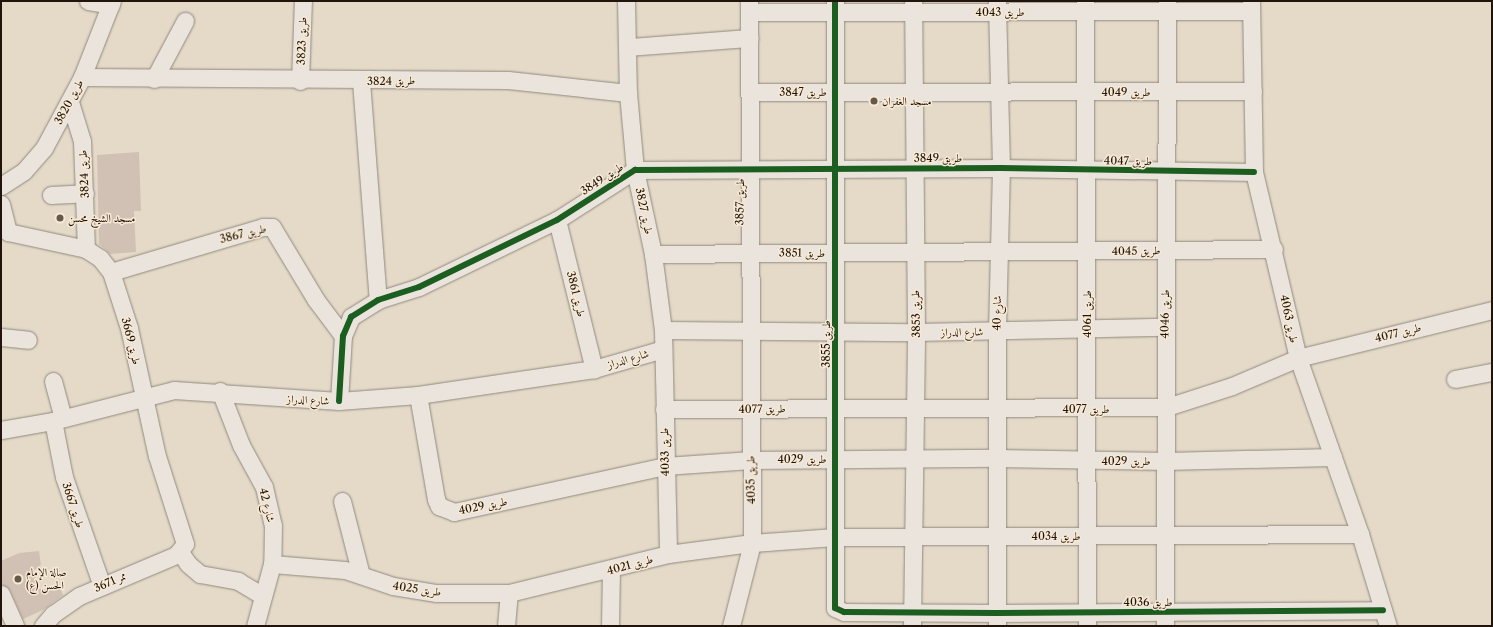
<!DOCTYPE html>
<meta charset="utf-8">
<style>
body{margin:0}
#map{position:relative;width:1493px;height:627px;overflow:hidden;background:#e5dac8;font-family:"Libre Caslon Text",Amiri,serif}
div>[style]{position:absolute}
.building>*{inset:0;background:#d1c0b4}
.roads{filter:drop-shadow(0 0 1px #90897e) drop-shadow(0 0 1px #90897e)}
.minor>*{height:17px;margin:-8.5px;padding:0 8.5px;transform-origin:8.5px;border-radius:8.5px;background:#eae4dc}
.cycleway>*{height:6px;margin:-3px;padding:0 3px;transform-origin:3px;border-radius:3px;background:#1b5e20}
.dots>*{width:11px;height:11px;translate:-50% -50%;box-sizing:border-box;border:2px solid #f7e9d3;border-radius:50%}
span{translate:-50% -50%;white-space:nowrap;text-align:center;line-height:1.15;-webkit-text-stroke:3px #f7e9d3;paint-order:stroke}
.street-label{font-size:11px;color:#20140d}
.poi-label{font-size:11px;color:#20140d}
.left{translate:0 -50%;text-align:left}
.frame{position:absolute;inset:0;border:2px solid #20140d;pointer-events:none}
</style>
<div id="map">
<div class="building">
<i style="clip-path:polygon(139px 152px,141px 211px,134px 211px,136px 252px,110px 254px,99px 244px,97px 155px)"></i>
<i style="clip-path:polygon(39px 551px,41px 565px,34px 570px,38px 589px,60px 588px,63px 595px,43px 610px,23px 619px,10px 590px,1px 584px,1px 561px,19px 553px)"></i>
</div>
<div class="roads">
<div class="minor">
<i style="left:88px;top:1px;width:23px;rotate:10deg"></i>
<i style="left:626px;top:1px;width:92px;rotate:88.8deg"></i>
<i style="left:628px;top:93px;width:77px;rotate:84.8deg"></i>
<i style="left:635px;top:170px;width:86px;rotate:77.9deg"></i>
<i style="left:653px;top:254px;width:77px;rotate:82.5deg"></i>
<i style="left:663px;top:330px;width:224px;rotate:88.7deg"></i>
<i style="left:835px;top:1px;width:607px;rotate:90deg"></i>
<i style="left:835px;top:608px;width:10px;rotate:24deg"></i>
<i style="left:844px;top:612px;width:153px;rotate:0.4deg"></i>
<i style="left:997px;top:613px;width:386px;rotate:-0.4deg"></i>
<i style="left:1085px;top:1px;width:625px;rotate:89.82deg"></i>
<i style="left:1251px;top:1px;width:171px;rotate:89deg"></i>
<i style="left:1254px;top:172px;width:191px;rotate:76.7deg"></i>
<i style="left:1298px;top:358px;width:187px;rotate:70.6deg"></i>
<i style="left:1360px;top:534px;width:96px;rotate:73.1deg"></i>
<i style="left:749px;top:12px;width:502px;rotate:-0.11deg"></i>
<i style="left:629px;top:47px;width:121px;rotate:-4.3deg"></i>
<i style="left:82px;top:77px;width:426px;rotate:0.4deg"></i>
<i style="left:508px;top:80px;width:121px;rotate:6.2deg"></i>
<i style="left:154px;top:79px;width:66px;rotate:-61.9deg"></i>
<i style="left:300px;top:81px;width:80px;rotate:-87.9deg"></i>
<i style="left:361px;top:81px;width:220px;rotate:85.6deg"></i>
<i style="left:751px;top:92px;width:502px;rotate:-0.11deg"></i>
<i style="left:70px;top:102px;width:41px;rotate:72.9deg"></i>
<i style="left:82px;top:141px;width:108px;rotate:87.9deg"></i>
<i style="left:1px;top:186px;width:27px;rotate:-33deg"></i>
<i style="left:24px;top:171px;width:30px;rotate:-49deg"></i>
<i style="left:44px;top:148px;width:81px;rotate:-61.8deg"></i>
<i style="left:82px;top:77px;width:82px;rotate:-68.5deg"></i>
<i style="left:51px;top:195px;width:34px;rotate:-3deg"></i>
<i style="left:1px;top:204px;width:29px;rotate:76deg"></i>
<i style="left:557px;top:220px;width:154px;rotate:76.1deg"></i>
<i style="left:8px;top:232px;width:80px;rotate:12.3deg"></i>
<i style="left:86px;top:249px;width:17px;rotate:33deg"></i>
<i style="left:100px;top:258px;width:18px;rotate:52deg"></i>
<i style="left:111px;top:272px;width:59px;rotate:72.2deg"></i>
<i style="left:129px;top:328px;width:131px;rotate:77.7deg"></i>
<i style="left:157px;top:456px;width:92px;rotate:72.3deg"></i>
<i style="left:185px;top:544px;width:14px;rotate:129deg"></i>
<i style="left:176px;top:555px;width:105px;rotate:157.1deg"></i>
<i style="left:79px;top:596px;width:32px;rotate:145deg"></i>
<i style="left:53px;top:614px;width:16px;rotate:130deg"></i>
<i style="left:653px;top:254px;width:621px;rotate:-0.46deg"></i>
<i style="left:111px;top:272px;width:159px;rotate:-16.5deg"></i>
<i style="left:263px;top:227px;width:9px"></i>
<i style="left:272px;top:227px;width:85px;rotate:58.9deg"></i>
<i style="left:316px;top:300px;width:45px;rotate:53.1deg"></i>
<i style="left:663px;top:330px;width:253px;rotate:0.5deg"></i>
<i style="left:916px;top:332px;width:248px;rotate:-1.2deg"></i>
<i style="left:1px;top:337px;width:27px;rotate:6deg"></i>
<i style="left:1455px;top:379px;width:38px;rotate:-11deg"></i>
<i style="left:53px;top:381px;width:38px;rotate:75deg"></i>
<i style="left:220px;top:391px;width:58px;rotate:68.7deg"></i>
<i style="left:241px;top:445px;width:48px;rotate:61.3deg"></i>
<i style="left:264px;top:487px;width:39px;rotate:77deg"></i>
<i style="left:273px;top:525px;width:39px;rotate:91deg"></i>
<i style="left:272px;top:564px;width:64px;rotate:105.3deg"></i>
<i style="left:418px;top:395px;width:106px;rotate:80.2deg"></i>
<i style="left:436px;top:499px;width:8px;rotate:67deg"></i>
<i style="left:439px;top:506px;width:16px;rotate:22deg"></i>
<i style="left:454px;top:512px;width:216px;rotate:-12.3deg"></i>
<i style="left:665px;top:466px;width:86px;rotate:-4deg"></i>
<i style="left:751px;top:460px;width:246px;rotate:-0.5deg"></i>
<i style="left:997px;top:458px;width:169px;rotate:1deg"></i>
<i style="left:1166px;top:461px;width:167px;rotate:-1.4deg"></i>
<i style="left:339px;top:401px;width:65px;rotate:-86.5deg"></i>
<i style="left:343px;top:336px;width:21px;rotate:-67deg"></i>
<i style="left:351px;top:317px;width:32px;rotate:-32deg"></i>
<i style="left:378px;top:300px;width:43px;rotate:-17.6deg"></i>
<i style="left:419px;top:287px;width:153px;rotate:-25.9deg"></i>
<i style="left:557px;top:220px;width:93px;rotate:-32.7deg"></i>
<i style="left:635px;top:170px;width:366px;rotate:-0.3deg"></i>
<i style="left:1001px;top:168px;width:253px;rotate:0.9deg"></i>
<i style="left:664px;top:409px;width:503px;rotate:-0.23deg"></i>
<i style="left:1167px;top:407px;width:68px;rotate:-17.9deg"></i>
<i style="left:1232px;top:386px;width:72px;rotate:-23deg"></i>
<i style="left:1298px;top:358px;width:200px;rotate:-13.9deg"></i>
<i style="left:53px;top:421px;width:57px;rotate:78.9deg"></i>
<i style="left:64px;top:477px;width:115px;rotate:70.8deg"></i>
<i style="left:1px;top:430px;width:53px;rotate:-9.8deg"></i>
<i style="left:53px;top:421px;width:125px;rotate:-14.4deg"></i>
<i style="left:174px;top:390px;width:165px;rotate:3.8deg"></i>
<i style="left:339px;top:401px;width:79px;rotate:-4.3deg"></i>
<i style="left:418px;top:395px;width:178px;rotate:-8.4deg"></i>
<i style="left:594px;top:369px;width:72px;rotate:-16.2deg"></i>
<i style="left:342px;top:501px;width:76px;rotate:75.6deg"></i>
<i style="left:180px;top:552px;width:14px;rotate:56deg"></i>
<i style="left:188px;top:564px;width:16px;rotate:40deg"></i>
<i style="left:200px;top:574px;width:39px;rotate:10deg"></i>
<i style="left:238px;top:581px;width:29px;rotate:31deg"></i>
<i style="left:272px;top:564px;width:73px;rotate:4.7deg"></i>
<i style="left:345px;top:570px;width:51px;rotate:18.4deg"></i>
<i style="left:393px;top:586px;width:44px;rotate:9.2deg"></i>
<i style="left:436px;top:593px;width:73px"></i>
<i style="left:509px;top:593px;width:164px;rotate:-13.8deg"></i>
<i style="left:668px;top:554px;width:85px;rotate:-7.5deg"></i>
<i style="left:752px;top:543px;width:83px;rotate:-4.1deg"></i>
<i style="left:835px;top:537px;width:525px;rotate:-0.33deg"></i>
<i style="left:1px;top:594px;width:35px;rotate:66deg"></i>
<i style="left:506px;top:626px;width:33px;rotate:-85deg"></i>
<i style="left:610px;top:626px;width:56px;rotate:-89deg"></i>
<i style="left:731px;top:626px;width:86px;rotate:-75.8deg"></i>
<i style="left:752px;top:543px;width:542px;rotate:-90.32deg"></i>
<i style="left:912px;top:626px;width:294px;rotate:-89.2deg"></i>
<i style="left:916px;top:332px;width:331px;rotate:-90.5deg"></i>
<i style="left:997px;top:626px;width:295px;rotate:-90deg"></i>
<i style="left:997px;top:331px;width:163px;rotate:-88.6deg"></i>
<i style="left:1001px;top:168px;width:167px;rotate:-91.4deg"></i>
<i style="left:1165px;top:626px;width:625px;rotate:-89.82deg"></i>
</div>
</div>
<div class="cycleway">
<i style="left:835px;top:1px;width:607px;rotate:90deg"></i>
<i style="left:835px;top:608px;width:10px;rotate:24deg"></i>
<i style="left:844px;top:612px;width:153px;rotate:0.4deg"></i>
<i style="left:997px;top:613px;width:386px;rotate:-0.4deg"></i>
<i style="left:339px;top:401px;width:65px;rotate:-86.5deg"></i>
<i style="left:343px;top:336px;width:21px;rotate:-67deg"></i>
<i style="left:351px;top:317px;width:32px;rotate:-32deg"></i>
<i style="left:378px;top:300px;width:43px;rotate:-17.6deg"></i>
<i style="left:419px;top:287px;width:153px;rotate:-25.9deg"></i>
<i style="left:557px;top:220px;width:93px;rotate:-32.7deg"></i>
<i style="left:635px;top:170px;width:366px;rotate:-0.3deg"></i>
<i style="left:1001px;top:168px;width:253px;rotate:0.9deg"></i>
</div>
<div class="dots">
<i style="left:874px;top:101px;background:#65594e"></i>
<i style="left:60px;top:218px;background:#65594e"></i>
<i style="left:18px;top:579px;background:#65594e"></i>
</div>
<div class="street-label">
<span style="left:1000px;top:12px">طريق 4043</span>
<span style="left:302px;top:41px;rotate:-88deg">طريق 3823</span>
<span style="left:391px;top:81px;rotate:-1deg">طريق 3824</span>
<span style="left:803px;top:92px">طريق 3847</span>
<span style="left:1126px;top:92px">طريق 4049</span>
<span style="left:69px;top:102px;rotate:-62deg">طريق 3820</span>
<span style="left:938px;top:158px">طريق 3849</span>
<span style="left:1128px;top:161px;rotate:1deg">طريق 4047</span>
<span style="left:84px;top:174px;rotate:-93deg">طريق 3824</span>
<span style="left:602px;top:179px;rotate:-33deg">طريق 3849</span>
<span style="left:740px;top:202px;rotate:-89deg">طريق 3857</span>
<span style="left:644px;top:211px;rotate:78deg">طريق 3827</span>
<span style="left:243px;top:234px;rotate:-14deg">طريق 3867</span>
<span style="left:1136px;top:251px;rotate:-1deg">طريق 4045</span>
<span style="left:802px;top:253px;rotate:1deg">طريق 3851</span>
<span style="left:576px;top:294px;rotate:76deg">طريق 3861</span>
<span style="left:997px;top:313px;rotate:-89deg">شارع 40</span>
<span style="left:916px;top:314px;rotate:-91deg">طريق 3853</span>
<span style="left:1087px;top:314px;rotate:-90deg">طريق 4061</span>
<span style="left:1165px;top:314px;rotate:-89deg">طريق 4046</span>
<span style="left:1289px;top:319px;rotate:78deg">طريق 4063</span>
<span style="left:962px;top:332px;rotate:-1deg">شارع الدراز</span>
<span style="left:1398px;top:333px;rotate:-14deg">طريق 4077</span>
<span style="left:131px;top:341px;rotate:76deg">طريق 3669</span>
<span style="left:826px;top:344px;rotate:-90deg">طريق 3855</span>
<span style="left:628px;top:359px;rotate:-16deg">شارع الدراز</span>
<span style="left:308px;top:400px;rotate:3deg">شارع الدراز</span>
<span style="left:762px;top:409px;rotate:-1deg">طريق 4077</span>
<span style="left:1086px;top:409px">طريق 4077</span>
<span style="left:665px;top:452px;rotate:-91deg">طريق 4033</span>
<span style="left:802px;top:459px">طريق 4029</span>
<span style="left:1126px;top:461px">طريق 4029</span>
<span style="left:751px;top:480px;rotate:-91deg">طريق 4035</span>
<span style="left:73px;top:505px;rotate:72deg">طريق 3667</span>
<span style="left:267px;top:505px;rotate:76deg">شارع 42</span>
<span style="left:483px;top:506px;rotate:-11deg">طريق 4029</span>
<span style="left:1056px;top:536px">طريق 4034</span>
<span style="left:630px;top:565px;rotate:-15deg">طريق 4021</span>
<span style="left:110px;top:582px;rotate:-24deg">ممر 3671</span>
<span style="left:417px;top:589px;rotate:8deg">طريق 4025</span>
<span style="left:1148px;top:602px">طريق 4036</span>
</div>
<div class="poi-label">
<span class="left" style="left:882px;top:101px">مسجد الغفران</span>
<span class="left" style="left:68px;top:218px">مسجد الشيخ محسن</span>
<span class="left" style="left:26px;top:579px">صالة الإمام<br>الحسن (ع)</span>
</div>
<div class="frame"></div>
</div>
